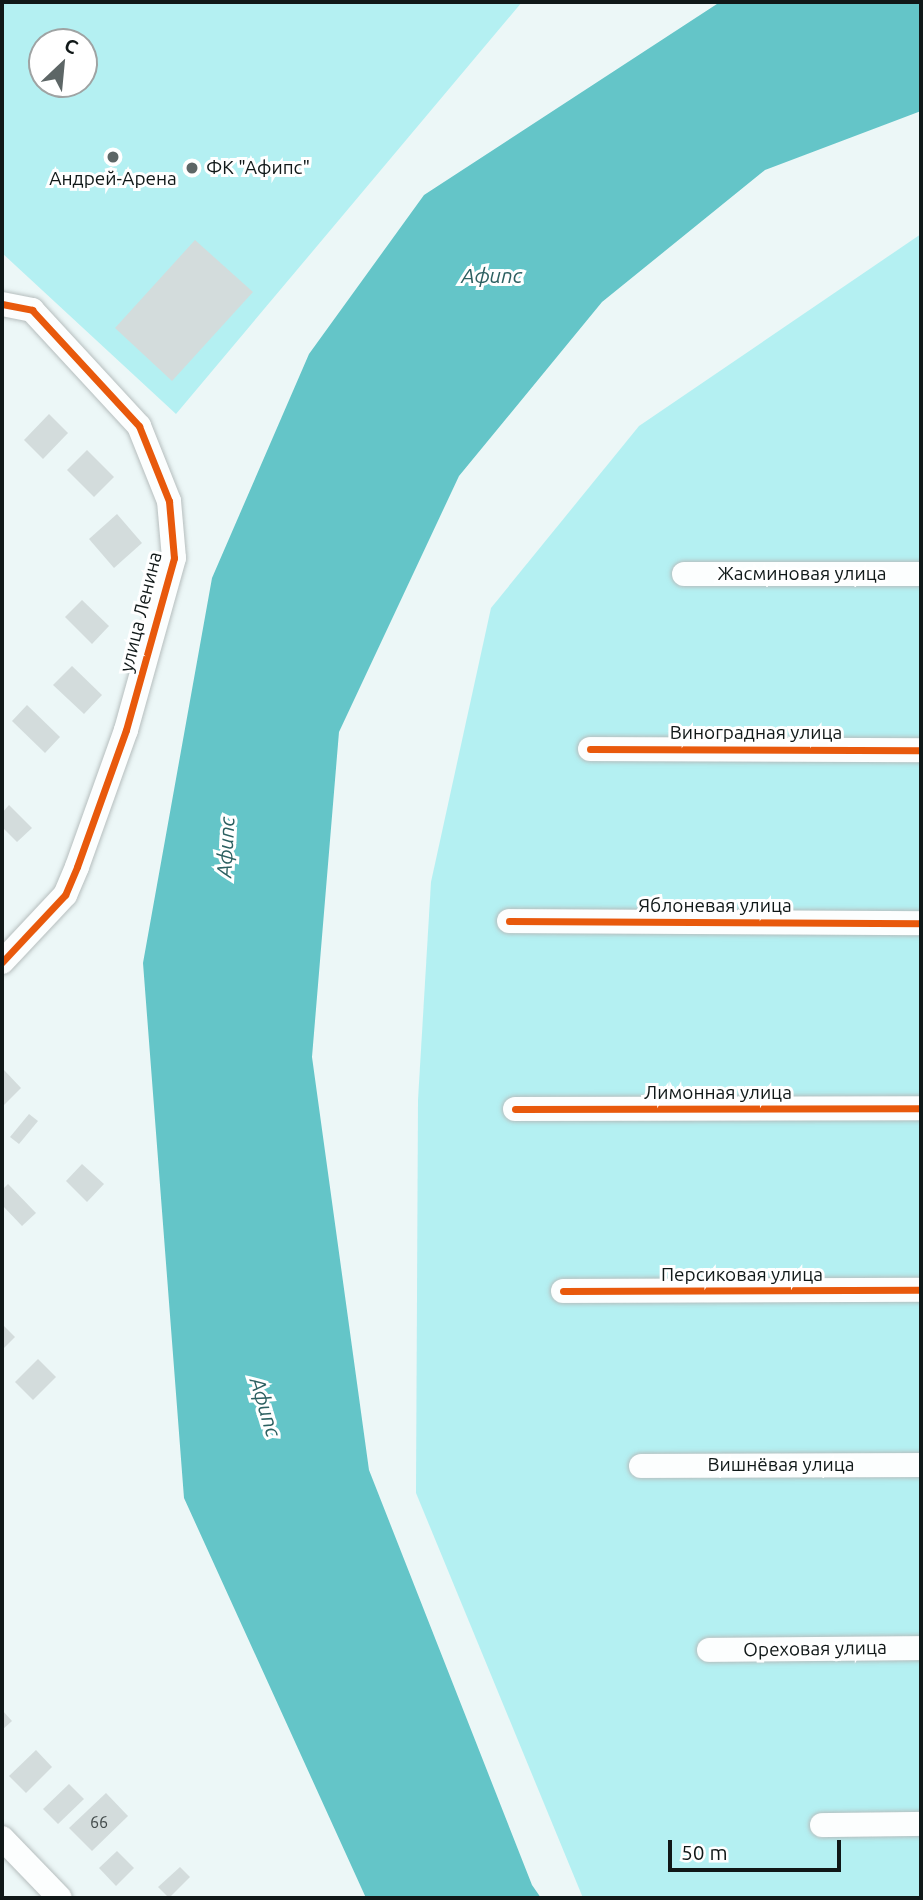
<!DOCTYPE html>
<meta charset="utf-8">
<style>
body{margin:0}
#map{position:relative;width:923px;height:1900px;overflow:hidden;background:#ecf7f7;font-family:Ubuntu,sans-serif}
div>[style]{position:absolute}
.green>*{inset:0;background:#b4f0f2}
.water>*{inset:0;background:#64c5c8}
.building>*{inset:0;background:#d3dcdc}
.roads{filter:drop-shadow(0 0 2px #b6bebe) drop-shadow(0 0 2px #b6bebe)}
.minor>*{height:24px;margin:-12px;padding:0 12px;transform-origin:12px;border-radius:12px;background:#fcfefe}
.cycleway>*{height:7px;margin:-3.5px;padding:0 3.5px;transform-origin:3.5px;border-radius:3.5px;background:#e8590c}
.dots>*{width:19px;height:19px;translate:-50% -50%;box-sizing:border-box;border:4px solid #fff;border-radius:50%}
span{translate:-50% -50%;white-space:nowrap;text-align:center;line-height:1.15;-webkit-text-stroke:6px #fff;paint-order:stroke}
.number-label{font-size:16px;color:#444c4c}
.number-label span{-webkit-text-stroke-width:0}
.poi-label{font-size:19px;color:#101818}
.left{translate:0 -50%;text-align:left}
.street-label{font-size:19px;color:#101818}
.water-label{font-size:21px;color:#2c6061;font-style:italic}
.frame{position:absolute;inset:0;border:4px solid #101818;pointer-events:none}
.north{position:absolute;left:28px;top:28px;width:70px;height:70px;box-sizing:border-box;background:#fff;border:2px solid #9fa3a3;border-radius:50%;rotate:26deg;font-size:19px;font-weight:700;line-height:28px;text-align:center;color:#101818}
.north::after{content:'';display:block;margin:auto;width:24px;height:32px;background:#5d6666;clip-path:polygon(50% 0,100% 100%,50% 72%,0 100%)}
.scale{position:absolute;left:668px;top:1840px;width:173px;height:32px;box-sizing:border-box;border:4px solid #101818;border-top:0;padding-left:9px;font-size:21px;line-height:24px;white-space:nowrap;color:#101818;-webkit-text-stroke:5px #fff;paint-order:stroke}
</style>
<div id="map">
<div class="green">
<i style="clip-path:polygon(evenodd,2px 2px,522px 2px,176px 414px,2px 253px,2px 2px,42px 42px,84px 42px,84px 84px,42px 84px,42px 42px)"></i>
<i style="clip-path:polygon(921px 234px,921px 1898px,583px 1898px,416px 1493px,418px 1100px,431px 882px,491px 608px,639px 426px)"></i>
</div>
<div class="water">
<i style="clip-path:polygon(720px 2px,921px 2px,921px 111px,765px 170px,602px 302px,459px 476px,339px 732px,312px 1057px,369px 1470px,532px 1885px,541px 1898px,366px 1898px,184px 1498px,143px 963px,212px 578px,309px 354px,424px 195px)"></i>
</div>
<div class="building">
<i style="clip-path:polygon(195px 240px,253px 292px,172px 381px,115px 328px)"></i>
<i style="clip-path:polygon(49px 414px,68px 433px,43px 459px,24px 440px)"></i>
<i style="clip-path:polygon(87px 450px,114px 477px,94px 497px,67px 470px)"></i>
<i style="clip-path:polygon(117px 514px,142px 543px,114px 568px,89px 539px)"></i>
<i style="clip-path:polygon(82px 600px,109px 626px,92px 644px,65px 617px)"></i>
<i style="clip-path:polygon(72px 666px,102px 695px,84px 714px,53px 685px)"></i>
<i style="clip-path:polygon(27px 705px,60px 737px,45px 753px,12px 721px)"></i>
<i style="clip-path:polygon(9px 805px,32px 828px,17px 842px,2px 827px,2px 813px)"></i>
<i style="clip-path:polygon(4px 1070px,21px 1088px,2px 1107px,2px 1073px)"></i>
<i style="clip-path:polygon(29px 1114px,38px 1121px,19px 1144px,10px 1137px)"></i>
<i style="clip-path:polygon(82px 1164px,104px 1184px,87px 1202px,66px 1181px)"></i>
<i style="clip-path:polygon(8px 1184px,36px 1213px,22px 1226px,2px 1205px,2px 1190px)"></i>
<i style="clip-path:polygon(2px 1324px,15px 1337px,2px 1350px)"></i>
<i style="clip-path:polygon(38px 1359px,56px 1377px,33px 1400px,15px 1382px)"></i>
<i style="clip-path:polygon(2px 1710px,12px 1721px,2px 1730px)"></i>
<i style="clip-path:polygon(36px 1750px,52px 1767px,26px 1793px,9px 1776px)"></i>
<i style="clip-path:polygon(69px 1784px,84px 1799px,58px 1824px,43px 1809px)"></i>
<i style="clip-path:polygon(106px 1793px,128px 1816px,92px 1851px,69px 1828px)"></i>
<i style="clip-path:polygon(117px 1851px,134px 1868px,116px 1886px,99px 1868px)"></i>
<i style="clip-path:polygon(180px 1867px,190px 1877px,169px 1898px,158px 1887px)"></i>
</div>
<div class="roads">
<div class="minor">
<i style="left:2px;top:304px;width:31px;rotate:11deg"></i>
<i style="left:32px;top:310px;width:158px;rotate:47.3deg"></i>
<i style="left:139px;top:426px;width:81px;rotate:68.2deg"></i>
<i style="left:169px;top:501px;width:57px;rotate:85deg"></i>
<i style="left:174px;top:558px;width:179px;rotate:105.6deg"></i>
<i style="left:126px;top:730px;width:145px;rotate:109.7deg"></i>
<i style="left:77px;top:867px;width:30px;rotate:113deg"></i>
<i style="left:65px;top:895px;width:92px;rotate:133.2deg"></i>
<i style="left:684px;top:574px;width:237px"></i>
<i style="left:590px;top:749px;width:331px;rotate:0.2deg"></i>
<i style="left:509px;top:921px;width:412px;rotate:0.3deg"></i>
<i style="left:515px;top:1109px;width:406px;rotate:-0.1deg"></i>
<i style="left:563px;top:1291px;width:358px;rotate:-0.2deg"></i>
<i style="left:641px;top:1466px;width:280px;rotate:-0.2deg"></i>
<i style="left:709px;top:1650px;width:212px;rotate:-0.5deg"></i>
<i style="left:822px;top:1825px;width:99px;rotate:-0.6deg"></i>
<i style="left:2px;top:1838px;width:83px;rotate:46deg"></i>
</div>
</div>
<div class="cycleway">
<i style="left:2px;top:304px;width:31px;rotate:11deg"></i>
<i style="left:32px;top:310px;width:158px;rotate:47.3deg"></i>
<i style="left:139px;top:426px;width:81px;rotate:68.2deg"></i>
<i style="left:169px;top:501px;width:57px;rotate:85deg"></i>
<i style="left:174px;top:558px;width:179px;rotate:105.6deg"></i>
<i style="left:126px;top:730px;width:145px;rotate:109.7deg"></i>
<i style="left:77px;top:867px;width:30px;rotate:113deg"></i>
<i style="left:65px;top:895px;width:92px;rotate:133.2deg"></i>
<i style="left:590px;top:749px;width:331px;rotate:0.2deg"></i>
<i style="left:509px;top:921px;width:412px;rotate:0.3deg"></i>
<i style="left:515px;top:1109px;width:406px;rotate:-0.1deg"></i>
<i style="left:563px;top:1291px;width:358px;rotate:-0.2deg"></i>
</div>
<div class="dots">
<i style="left:113px;top:157px;background:#5d6666"></i>
<i style="left:192px;top:168px;background:#5d6666"></i>
</div>
<div class="number-label">
<span style="left:99px;top:1822px">66</span>
</div>
<div class="poi-label">
<span class="left" style="left:206px;top:168px">ФК "Афипс"</span>
<span style="left:113px;top:179px">Андрей-Арена</span>
</div>
<div class="street-label">
<span style="left:802px;top:574px">Жасминовая улица</span>
<span style="left:141px;top:612px;rotate:-76deg">улица Ленина</span>
<span style="left:756px;top:733px">Виноградная улица</span>
<span style="left:715px;top:906px">Яблоневая улица</span>
<span style="left:718px;top:1093px">Лимонная улица</span>
<span style="left:742px;top:1275px">Персиковая улица</span>
<span style="left:781px;top:1465px">Вишнёвая улица</span>
<span style="left:815px;top:1649px;rotate:-1deg">Ореховая улица</span>
</div>
<div class="water-label">
<span style="left:492px;top:275px">Афипс</span>
<span style="left:225px;top:847px;rotate:-87deg">Афипс</span>
<span style="left:266px;top:1407px;rotate:73deg">Афипс</span>
</div>
<div class="frame"></div>
<div class="north">С</div>
<div class="scale">50 m</div>
</div>
